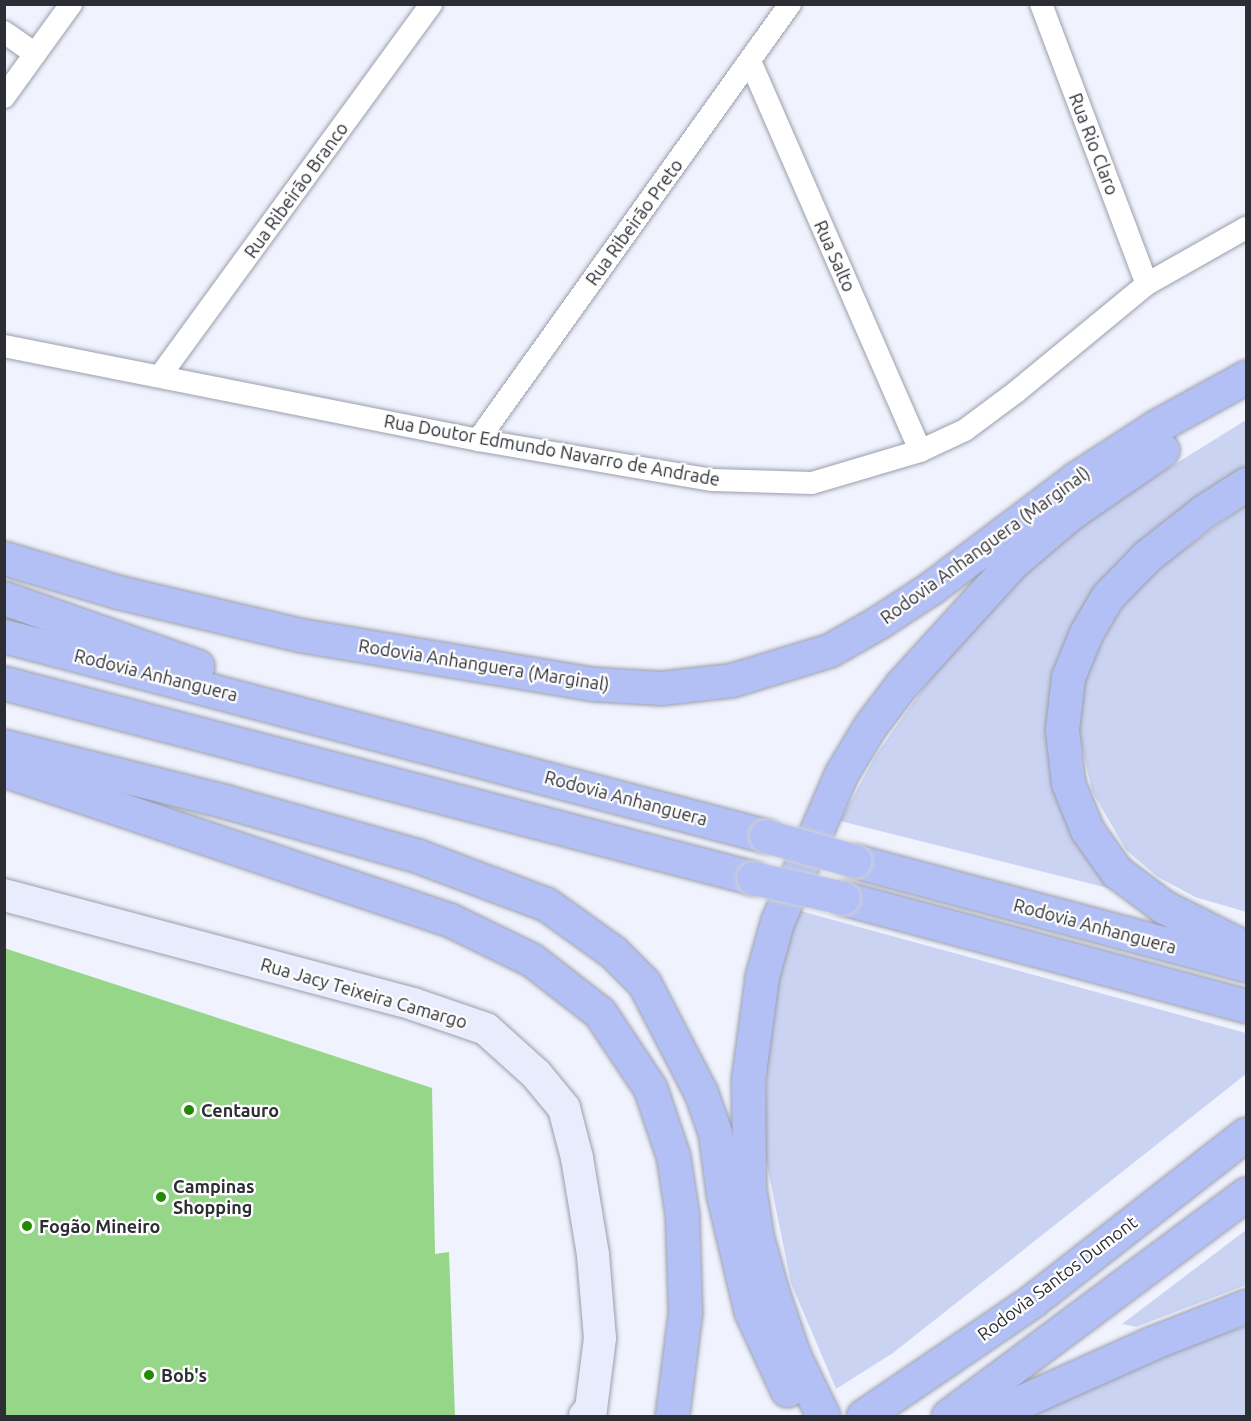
<!DOCTYPE html>
<meta charset="utf-8">
<style>
body{margin:0}
#map{position:relative;width:1251px;height:1421px;overflow:hidden;background:#f0f3fe;font-family:Ubuntu,sans-serif}
div>[style]{position:absolute}
.green>*{inset:0;background:#cbd3f2}
.building>*{inset:0;background:#95d688}
.roads{filter:drop-shadow(0 0 2px #9b9eab) drop-shadow(0 0 2px #9b9eab)}
.street>*{height:22px;margin:-11px;padding:0 11px;transform-origin:11px;border-radius:11px;background:#fff}
.secondary>*{height:32px;margin:-16px;padding:0 16px;transform-origin:16px;border-radius:16px;background:#e8ecfc}
.highway>*{height:33px;margin:-16.5px;padding:0 16.5px;transform-origin:16.5px;border-radius:16.5px;background:#b3c0f5}
.bridges{filter:drop-shadow(0 0 2px #d1d1d2) drop-shadow(0 0 2px #d1d1d2)}
.highway-bridge>*{height:33px;margin:-16.5px;padding:0 16.5px;transform-origin:16.5px;border-radius:16.5px;background:#b3c0f5}
.dots>*{width:16px;height:16px;translate:-50% -50%;box-sizing:border-box;border:3px solid #fff;border-radius:50%}
span{translate:-50% -50%;white-space:nowrap;text-align:center;line-height:1.15;-webkit-text-stroke:4.5px #fff;paint-order:stroke}
.street-label{font-size:18px;color:#2d2e34}
.poi-label{font-size:18px;color:#2d2e34;font-weight:700}
.left{translate:0 -50%;text-align:left}
.frame{position:absolute;inset:0;border:6px solid #2d2e34;pointer-events:none}
</style>
<div id="map">
<div class="green">
<i style="clip-path:polygon(1246px 420px,1246px 469px,1187px 511px,1054px 681px,1108px 888px,840px 821px,876px 755px,905px 714px,935px 672px,1007px 590px,1095px 514px)"></i>
<i style="clip-path:polygon(1246px 505px,1246px 912px,1195px 897px,1158px 877px,1126px 850px,1092px 791px,1078px 728px,1080px 698px,1087px 669px,1116px 616px,1134px 592px,1169px 560px)"></i>
<i style="clip-path:polygon(797px 910px,1246px 1033px,1246px 1074px,893px 1353px,836px 1389px,791px 1283px,764px 1150px,769px 1015px)"></i>
<i style="clip-path:polygon(1246px 1230px,1246px 1285px,1136px 1327px,1122px 1324px)"></i>
<i style="clip-path:polygon(1246px 1326px,1246px 1416px,1018px 1416px,1183px 1346px)"></i>
</div>
<div class="building">
<i style="clip-path:polygon(4px 948px,432px 1088px,435px 1254px,449px 1252px,455px 1416px,4px 1416px)"></i>
</div>
<div class="roads">
<div class="street">
<i style="left:1041px;top:4px;width:299px;rotate:69.3deg"></i>
<i style="left:4px;top:32px;width:38px;rotate:35deg"></i>
<i style="left:750px;top:61px;width:425px;rotate:66.4deg"></i>
<i style="left:4px;top:97px;width:115px;rotate:-54.2deg"></i>
<i style="left:4px;top:346px;width:483px;rotate:11.2deg"></i>
<i style="left:478px;top:440px;width:238px;rotate:9.7deg"></i>
<i style="left:713px;top:480px;width:99px;rotate:1.7deg"></i>
<i style="left:812px;top:483px;width:113px;rotate:-16.5deg"></i>
<i style="left:920px;top:451px;width:50px;rotate:-25deg"></i>
<i style="left:965px;top:430px;width:64px;rotate:-36.7deg"></i>
<i style="left:1016px;top:392px;width:170px;rotate:-39.5deg"></i>
<i style="left:1147px;top:284px;width:114px;rotate:-29.5deg"></i>
<i style="left:160px;top:376px;width:460px;rotate:-53.9deg"></i>
<i style="left:478px;top:440px;width:536px;rotate:-54.41deg"></i>
</div>
<div class="secondary">
<i style="left:4px;top:895px;width:423px;rotate:14.9deg"></i>
<i style="left:413px;top:1004px;width:77px;rotate:18.9deg"></i>
<i style="left:486px;top:1029px;width:67px;rotate:42deg"></i>
<i style="left:536px;top:1074px;width:44px;rotate:50.5deg"></i>
<i style="left:564px;top:1108px;width:52px;rotate:75.4deg"></i>
<i style="left:577px;top:1158px;width:98px;rotate:80.6deg"></i>
<i style="left:593px;top:1255px;width:83px;rotate:85.2deg"></i>
<i style="left:600px;top:1338px;width:72px;rotate:97.2deg"></i>
<i style="left:591px;top:1409px;width:9px;rotate:131deg"></i>
</div>
<div class="highway">
<i style="left:1246px;top:484px;width:50px;rotate:147.3deg"></i>
<i style="left:1204px;top:511px;width:73px;rotate:141.7deg"></i>
<i style="left:1147px;top:556px;width:57px;rotate:134.3deg"></i>
<i style="left:1107px;top:597px;width:42px;rotate:120.3deg"></i>
<i style="left:1086px;top:633px;width:48px;rotate:112.2deg"></i>
<i style="left:1068px;top:677px;width:53px;rotate:96.5deg"></i>
<i style="left:1062px;top:730px;width:53px;rotate:83.5deg"></i>
<i style="left:1068px;top:783px;width:51px;rotate:68deg"></i>
<i style="left:1087px;top:830px;width:52px;rotate:54.5deg"></i>
<i style="left:1117px;top:872px;width:59px;rotate:36.7deg"></i>
<i style="left:1164px;top:907px;width:92px;rotate:26.6deg"></i>
<i style="left:4px;top:558px;width:119px;rotate:16.6deg"></i>
<i style="left:118px;top:592px;width:187px;rotate:13.3deg"></i>
<i style="left:300px;top:635px;width:297px;rotate:9.5deg"></i>
<i style="left:593px;top:684px;width:68px;rotate:3.4deg"></i>
<i style="left:661px;top:688px;width:71px;rotate:-6.4deg"></i>
<i style="left:732px;top:680px;width:102px;rotate:-17deg"></i>
<i style="left:830px;top:650px;width:56px;rotate:-29.7deg"></i>
<i style="left:879px;top:622px;width:62px;rotate:-33.2deg"></i>
<i style="left:931px;top:588px;width:181px;rotate:-37.1deg"></i>
<i style="left:1075px;top:479px;width:95px;rotate:-33deg"></i>
<i style="left:1155px;top:427px;width:104px;rotate:-28.8deg"></i>
<i style="left:4px;top:598px;width:205px;rotate:19.4deg"></i>
<i style="left:4px;top:636px;width:788px;rotate:14.71deg"></i>
<i style="left:4px;top:683px;width:774px;rotate:14.59deg"></i>
<i style="left:4px;top:746px;width:227px;rotate:14deg"></i>
<i style="left:224px;top:801px;width:202px;rotate:15.8deg"></i>
<i style="left:418px;top:856px;width:137px;rotate:20.6deg"></i>
<i style="left:546px;top:904px;width:82px;rotate:35.6deg"></i>
<i style="left:613px;top:952px;width:44px;rotate:45deg"></i>
<i style="left:644px;top:983px;width:124px;rotate:62.6deg"></i>
<i style="left:701px;top:1093px;width:42px;rotate:70.7deg"></i>
<i style="left:715px;top:1133px;width:62px;rotate:82.5deg"></i>
<i style="left:723px;top:1194px;width:121px;rotate:76.7deg"></i>
<i style="left:751px;top:1312px;width:86px;rotate:65.2deg"></i>
<i style="left:4px;top:770px;width:471px;rotate:18.6deg"></i>
<i style="left:450px;top:920px;width:91px;rotate:26deg"></i>
<i style="left:532px;top:960px;width:86px;rotate:37.9deg"></i>
<i style="left:600px;top:1013px;width:90px;rotate:56.3deg"></i>
<i style="left:650px;top:1088px;width:72px;rotate:71.3deg"></i>
<i style="left:673px;top:1156px;width:60px;rotate:81.3deg"></i>
<i style="left:682px;top:1215px;width:98px;rotate:88.2deg"></i>
<i style="left:685px;top:1313px;width:104px;rotate:97.2deg"></i>
<i style="left:855px;top:861px;width:405px;rotate:14.9deg"></i>
<i style="left:843px;top:898px;width:417px;rotate:15deg"></i>
<i style="left:823px;top:1416px;width:67px;rotate:-115.8deg"></i>
<i style="left:794px;top:1356px;width:65px;rotate:-109deg"></i>
<i style="left:773px;top:1295px;width:58px;rotate:-105.9deg"></i>
<i style="left:757px;top:1239px;width:52px;rotate:-98.9deg"></i>
<i style="left:749px;top:1188px;width:108px;rotate:-90.5deg"></i>
<i style="left:748px;top:1080px;width:105px;rotate:-82.3deg"></i>
<i style="left:762px;top:976px;width:56px;rotate:-74.5deg"></i>
<i style="left:777px;top:922px;width:161px;rotate:-66.6deg"></i>
<i style="left:841px;top:774px;width:56px;rotate:-58.9deg"></i>
<i style="left:870px;top:726px;width:53px;rotate:-52.7deg"></i>
<i style="left:902px;top:684px;width:165px;rotate:-47.7deg"></i>
<i style="left:1013px;top:562px;width:76px;rotate:-40.2deg"></i>
<i style="left:1071px;top:513px;width:111px;rotate:-34.7deg"></i>
<i style="left:863px;top:1416px;width:204px;rotate:-34.2deg"></i>
<i style="left:1032px;top:1301px;width:271px;rotate:-38deg"></i>
<i style="left:948px;top:1416px;width:372px;rotate:-36.7deg"></i>
<i style="left:989px;top:1416px;width:179px;rotate:-24.1deg"></i>
<i style="left:1152px;top:1343px;width:101px;rotate:-21.5deg"></i>
</div>
</div>
<div class="bridges">
<div class="highway-bridge">
<i style="left:766px;top:836px;width:92px;rotate:15.7deg"></i>
<i style="left:753px;top:878px;width:92px;rotate:12.5deg"></i>
</div>
</div>
<div class="dots">
<i style="left:189px;top:1110px;background:#238900"></i>
<i style="left:161px;top:1197px;background:#238900"></i>
<i style="left:27px;top:1226px;background:#238900"></i>
<i style="left:149px;top:1375px;background:#238900"></i>
</div>
<div class="street-label">
<span style="left:1094px;top:144px;rotate:69deg">Rua Rio Claro</span>
<span style="left:296px;top:190px;rotate:-54deg">Rua Ribeirão Branco</span>
<span style="left:634px;top:222px;rotate:-54deg">Rua Ribeirão Preto</span>
<span style="left:835px;top:256px;rotate:66deg">Rua Salto</span>
<span style="left:552px;top:450px;rotate:10deg">Rua Doutor Edmundo Navarro de Andrade</span>
<span style="left:985px;top:545px;rotate:-36deg">Rodovia Anhanguera (Marginal)</span>
<span style="left:484px;top:665px;rotate:9deg">Rodovia Anhanguera (Marginal)</span>
<span style="left:156px;top:675px;rotate:14deg">Rodovia Anhanguera</span>
<span style="left:626px;top:798px;rotate:15deg">Rodovia Anhanguera</span>
<span style="left:1095px;top:926px;rotate:15deg">Rodovia Anhanguera</span>
<span style="left:364px;top:993px;rotate:16deg">Rua Jacy Teixeira Camargo</span>
<span style="left:1057px;top:1278px;rotate:-37deg">Rodovia Santos Dumont</span>
</div>
<div class="poi-label">
<span class="left" style="left:201px;top:1110px">Centauro</span>
<span class="left" style="left:173px;top:1197px">Campinas<br>Shopping</span>
<span class="left" style="left:39px;top:1226px">Fogão Mineiro</span>
<span class="left" style="left:161px;top:1375px">Bob's</span>
</div>
<div class="frame"></div>
</div>
